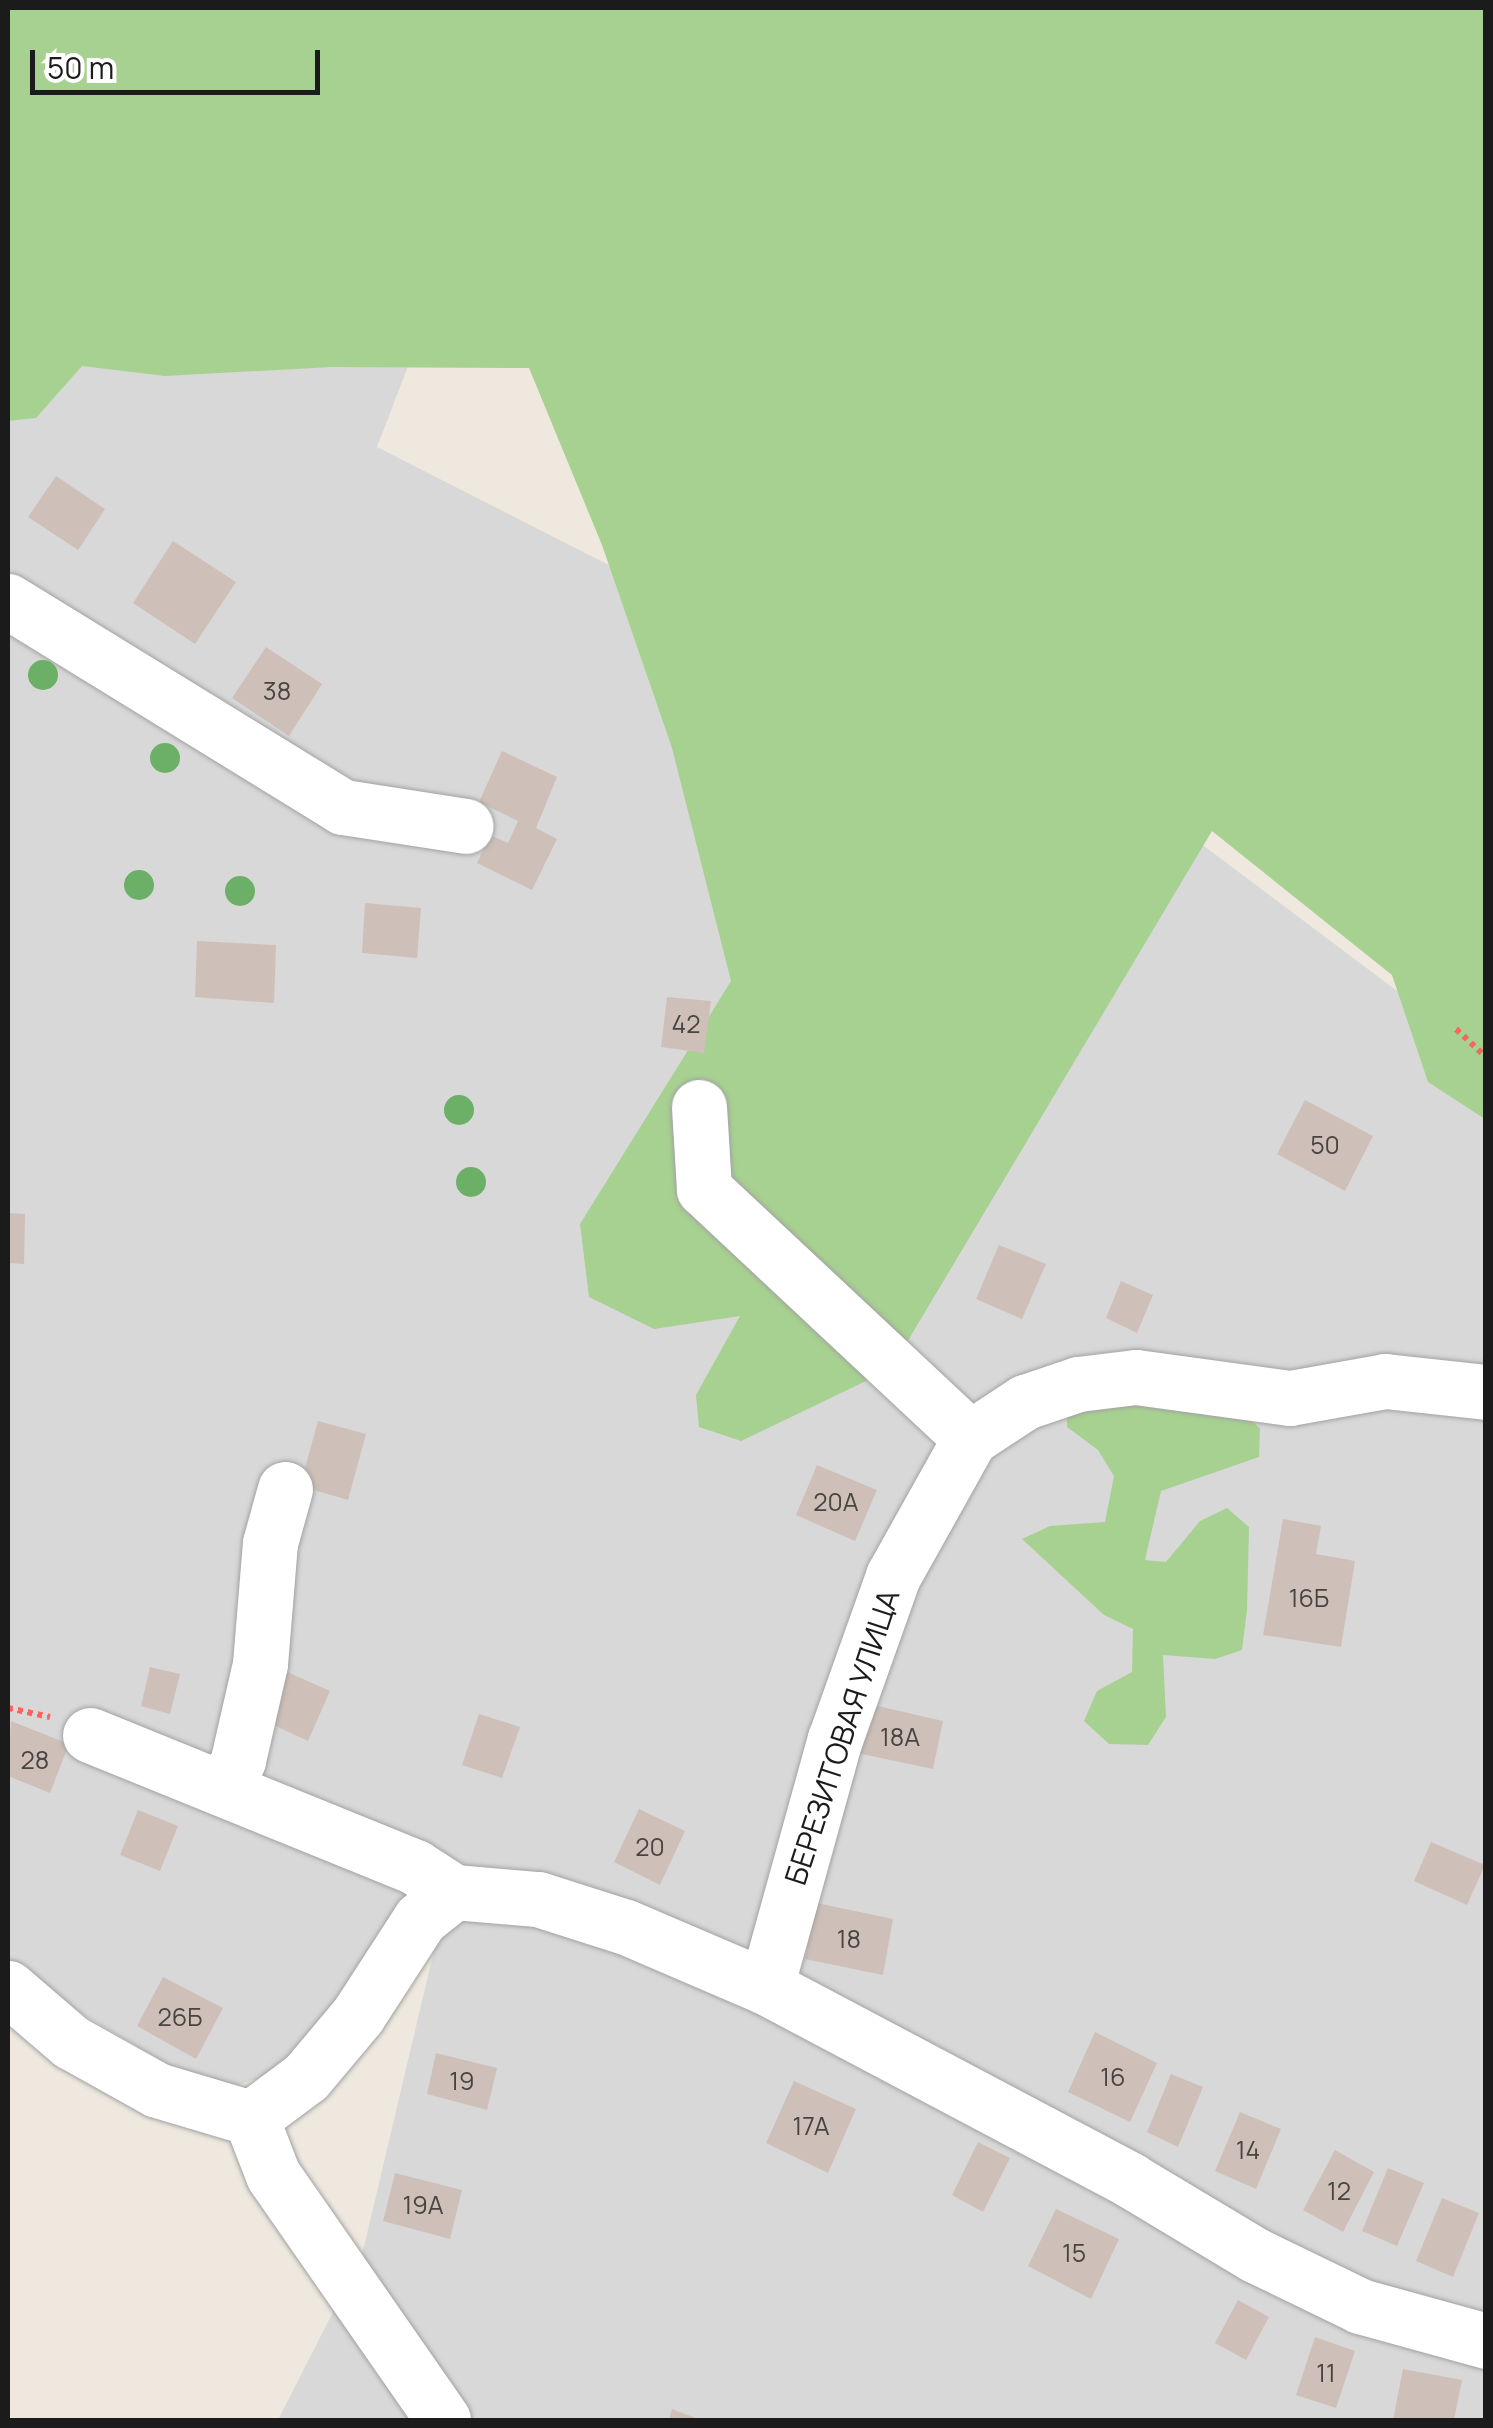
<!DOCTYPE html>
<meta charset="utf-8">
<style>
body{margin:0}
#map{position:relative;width:1493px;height:2428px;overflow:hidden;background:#eee8df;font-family:Manrope,sans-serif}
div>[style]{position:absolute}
.residential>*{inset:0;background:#d9d8d8}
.forest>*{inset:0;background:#a7d190}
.building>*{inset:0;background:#cec0b8}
.path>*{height:6px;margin-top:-3px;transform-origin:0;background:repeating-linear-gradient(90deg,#ff645f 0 5px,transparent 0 10px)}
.roads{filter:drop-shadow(0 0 2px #a2a2a2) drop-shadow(0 0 2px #a2a2a2)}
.minor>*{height:55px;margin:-27.5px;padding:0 27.5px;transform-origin:27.5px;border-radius:27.5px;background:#fff}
.trees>*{width:30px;height:30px;margin:-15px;border-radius:50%;background:#6caf67}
span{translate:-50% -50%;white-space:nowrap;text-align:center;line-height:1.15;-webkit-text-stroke:9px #fff;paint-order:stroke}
.number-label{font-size:25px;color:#484442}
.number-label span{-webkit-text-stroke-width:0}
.street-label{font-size:30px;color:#1b1b1b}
.frame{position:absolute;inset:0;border:10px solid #1b1b1b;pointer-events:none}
.scale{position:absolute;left:30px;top:50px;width:290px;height:45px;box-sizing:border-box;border:5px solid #1b1b1b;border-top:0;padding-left:12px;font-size:30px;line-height:35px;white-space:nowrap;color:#1b1b1b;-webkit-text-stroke:8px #fff;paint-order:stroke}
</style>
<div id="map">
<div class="residential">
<i style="clip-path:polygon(420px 335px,377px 447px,717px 620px,1132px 792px,1485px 1057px,1485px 2420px,278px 2420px,362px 2255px,436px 1942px,281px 2070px,216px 2093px,8px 1970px,8px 341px)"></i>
</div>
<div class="forest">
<i style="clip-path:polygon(8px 8px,1485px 8px,1485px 1119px,1428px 1082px,1392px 975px,1212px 831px,891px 1369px,741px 1441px,699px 1427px,696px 1395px,740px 1316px,654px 1329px,589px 1297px,580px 1224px,731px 981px,672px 748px,602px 545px,529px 368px,332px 367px,165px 376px,82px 366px,36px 418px,8px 421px)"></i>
<i style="clip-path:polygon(1092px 1398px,1230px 1403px,1260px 1428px,1259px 1457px,1161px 1491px,1145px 1560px,1166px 1562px,1200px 1521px,1227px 1508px,1249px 1527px,1247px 1610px,1242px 1650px,1215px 1659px,1163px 1655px,1166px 1717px,1148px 1745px,1109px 1744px,1084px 1721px,1097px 1691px,1132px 1672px,1133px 1629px,1104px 1615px,1022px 1539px,1050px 1526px,1105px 1522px,1114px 1476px,1098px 1450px,1067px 1427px,1067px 1410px)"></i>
</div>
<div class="building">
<i style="clip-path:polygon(56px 476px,105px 509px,78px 550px,28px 517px)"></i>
<i style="clip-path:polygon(173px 541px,236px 582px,195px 644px,133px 603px)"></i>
<i style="clip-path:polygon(266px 647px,322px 684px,289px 736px,232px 698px)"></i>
<i style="clip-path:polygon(502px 751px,557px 777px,536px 828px,557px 839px,532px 890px,477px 863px,490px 835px,508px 843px,518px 821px,479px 802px)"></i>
<i style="clip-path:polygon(365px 903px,421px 908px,417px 958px,362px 953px)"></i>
<i style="clip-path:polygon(197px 941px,276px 945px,274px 1003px,195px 997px)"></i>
<i style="clip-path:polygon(667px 997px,711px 1001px,704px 1053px,661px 1047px)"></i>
<i style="clip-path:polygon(1305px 1100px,1373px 1136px,1345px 1191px,1277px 1154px)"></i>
<i style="clip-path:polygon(8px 1213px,25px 1214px,24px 1264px,8px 1263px)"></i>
<i style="clip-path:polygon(999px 1245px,1046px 1264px,1022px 1319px,976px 1299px)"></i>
<i style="clip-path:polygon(1121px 1281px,1153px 1295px,1137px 1333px,1106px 1318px)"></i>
<i style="clip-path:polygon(318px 1421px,366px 1434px,348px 1500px,300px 1486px)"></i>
<i style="clip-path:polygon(817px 1465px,877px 1490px,855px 1541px,796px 1515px)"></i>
<i style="clip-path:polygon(1283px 1519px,1321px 1526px,1316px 1554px,1355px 1561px,1341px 1647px,1263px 1635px)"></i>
<i style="clip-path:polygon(274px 1666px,330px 1691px,308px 1741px,252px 1715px)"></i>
<i style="clip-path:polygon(150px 1667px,180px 1674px,170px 1714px,141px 1706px)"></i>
<i style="clip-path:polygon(869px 1704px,943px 1721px,933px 1769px,857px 1753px)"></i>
<i style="clip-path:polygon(479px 1714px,520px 1727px,502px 1778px,462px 1765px)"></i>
<i style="clip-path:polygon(11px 1721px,69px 1744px,50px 1793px,8px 1776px)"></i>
<i style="clip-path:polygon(639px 1809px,685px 1831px,660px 1885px,614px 1862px)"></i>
<i style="clip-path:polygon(138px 1810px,178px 1826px,160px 1871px,120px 1855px)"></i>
<i style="clip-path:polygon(1431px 1842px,1485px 1865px,1467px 1905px,1414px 1881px)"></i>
<i style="clip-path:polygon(817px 1903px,893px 1919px,883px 1975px,805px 1959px)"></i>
<i style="clip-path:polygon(163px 1977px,223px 2008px,196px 2059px,137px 2026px)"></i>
<i style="clip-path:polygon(1095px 2032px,1157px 2063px,1130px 2122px,1068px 2092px)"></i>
<i style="clip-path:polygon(436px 2053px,497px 2068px,487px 2110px,427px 2094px)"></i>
<i style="clip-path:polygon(1171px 2074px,1203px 2087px,1178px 2147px,1147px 2132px)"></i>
<i style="clip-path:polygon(794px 2081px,856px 2109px,828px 2173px,766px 2143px)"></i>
<i style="clip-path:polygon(1240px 2112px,1281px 2129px,1256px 2189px,1215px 2171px)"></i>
<i style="clip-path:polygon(978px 2142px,1010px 2158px,983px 2212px,952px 2195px)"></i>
<i style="clip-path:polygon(1335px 2150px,1374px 2172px,1343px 2232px,1303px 2210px)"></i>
<i style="clip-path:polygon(1388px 2168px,1424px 2183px,1397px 2246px,1362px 2231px)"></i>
<i style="clip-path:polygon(395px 2173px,462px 2190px,450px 2239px,383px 2221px)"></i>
<i style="clip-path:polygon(1442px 2198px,1479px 2213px,1453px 2277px,1416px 2261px)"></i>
<i style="clip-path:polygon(1056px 2209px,1119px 2239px,1091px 2299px,1028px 2266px)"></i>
<i style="clip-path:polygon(1238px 2300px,1269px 2317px,1246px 2360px,1215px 2343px)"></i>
<i style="clip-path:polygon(1315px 2337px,1355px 2351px,1336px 2408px,1296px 2395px)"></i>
<i style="clip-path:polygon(1403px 2369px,1462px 2380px,1454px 2420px,1393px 2420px)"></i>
<i style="clip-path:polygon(672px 2409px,701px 2420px,669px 2420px)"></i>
</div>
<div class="path">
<i style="left:1456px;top:1029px;width:41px;rotate:43deg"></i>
<i style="left:8px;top:1708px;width:43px;rotate:12.1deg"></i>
</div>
<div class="roads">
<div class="minor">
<i style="left:8px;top:601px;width:393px;rotate:31.6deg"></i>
<i style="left:343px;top:807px;width:124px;rotate:8.8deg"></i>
<i style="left:699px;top:1107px;width:82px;rotate:86.5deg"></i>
<i style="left:704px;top:1189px;width:364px;rotate:43.1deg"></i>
<i style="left:90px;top:1735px;width:351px;rotate:22.1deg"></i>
<i style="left:415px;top:1867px;width:46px;rotate:32.7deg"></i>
<i style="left:224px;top:1788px;width:31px;rotate:-63deg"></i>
<i style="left:238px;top:1760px;width:98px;rotate:-77.1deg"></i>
<i style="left:260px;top:1664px;width:121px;rotate:-85.3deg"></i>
<i style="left:270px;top:1543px;width:56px;rotate:-74.5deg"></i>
<i style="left:766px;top:1987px;width:257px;rotate:-74.5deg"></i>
<i style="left:835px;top:1739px;width:173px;rotate:-70.4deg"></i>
<i style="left:893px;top:1576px;width:158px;rotate:-60.8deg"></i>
<i style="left:970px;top:1438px;width:66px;rotate:-33.2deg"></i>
<i style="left:1025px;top:1402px;width:56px;rotate:-18.8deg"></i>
<i style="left:1078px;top:1384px;width:58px;rotate:-6.9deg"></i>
<i style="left:1136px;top:1377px;width:155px;rotate:7.8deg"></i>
<i style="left:1290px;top:1398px;width:97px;rotate:-10.1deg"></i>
<i style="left:1385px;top:1381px;width:102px;rotate:6.2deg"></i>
<i style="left:8px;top:1988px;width:83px;rotate:40.6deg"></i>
<i style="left:71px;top:2042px;width:98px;rotate:29.2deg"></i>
<i style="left:157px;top:2090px;width:98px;rotate:16.6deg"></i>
<i style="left:251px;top:2118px;width:69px;rotate:-36.7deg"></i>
<i style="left:306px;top:2077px;width:81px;rotate:-50deg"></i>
<i style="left:358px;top:2015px;width:114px;rotate:-57.1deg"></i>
<i style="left:420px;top:1919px;width:43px;rotate:-38.5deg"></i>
<i style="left:454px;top:1892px;width:84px;rotate:4.8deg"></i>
<i style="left:538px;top:1899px;width:92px;rotate:17.7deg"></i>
<i style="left:626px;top:1927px;width:152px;rotate:23.2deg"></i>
<i style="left:766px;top:1987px;width:412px;rotate:27.9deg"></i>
<i style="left:1130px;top:2180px;width:146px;rotate:31deg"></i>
<i style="left:1255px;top:2255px;width:117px;rotate:25.9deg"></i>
<i style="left:1360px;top:2306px;width:131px;rotate:15.5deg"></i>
<i style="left:251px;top:2118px;width:61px;rotate:68.9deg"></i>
<i style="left:273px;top:2175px;width:298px;rotate:55.2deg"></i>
</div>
</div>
<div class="trees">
<i style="left:43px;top:675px"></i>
<i style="left:165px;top:758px"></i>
<i style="left:139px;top:885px"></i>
<i style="left:240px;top:891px"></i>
<i style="left:459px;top:1110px"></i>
<i style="left:471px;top:1182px"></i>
</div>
<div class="number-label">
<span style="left:277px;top:691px">38</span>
<span style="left:686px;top:1024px">42</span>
<span style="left:1325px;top:1145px">50</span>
<span style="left:836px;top:1502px">20А</span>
<span style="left:1309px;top:1598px">16Б</span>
<span style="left:900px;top:1737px">18А</span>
<span style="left:35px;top:1760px">28</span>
<span style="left:650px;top:1847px">20</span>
<span style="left:849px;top:1939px">18</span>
<span style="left:180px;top:2017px">26Б</span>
<span style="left:1113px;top:2077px">16</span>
<span style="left:462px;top:2081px">19</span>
<span style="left:811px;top:2126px">17А</span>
<span style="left:1248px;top:2150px">14</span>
<span style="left:1339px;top:2191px">12</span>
<span style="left:423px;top:2205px">19А</span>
<span style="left:1074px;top:2253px">15</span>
<span style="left:1326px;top:2373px">11</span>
</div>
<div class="street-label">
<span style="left:842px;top:1737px;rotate:-72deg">БЕРЕЗИТОВАЯ УЛИЦА</span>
</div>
<div class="frame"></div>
<div class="scale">50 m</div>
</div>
